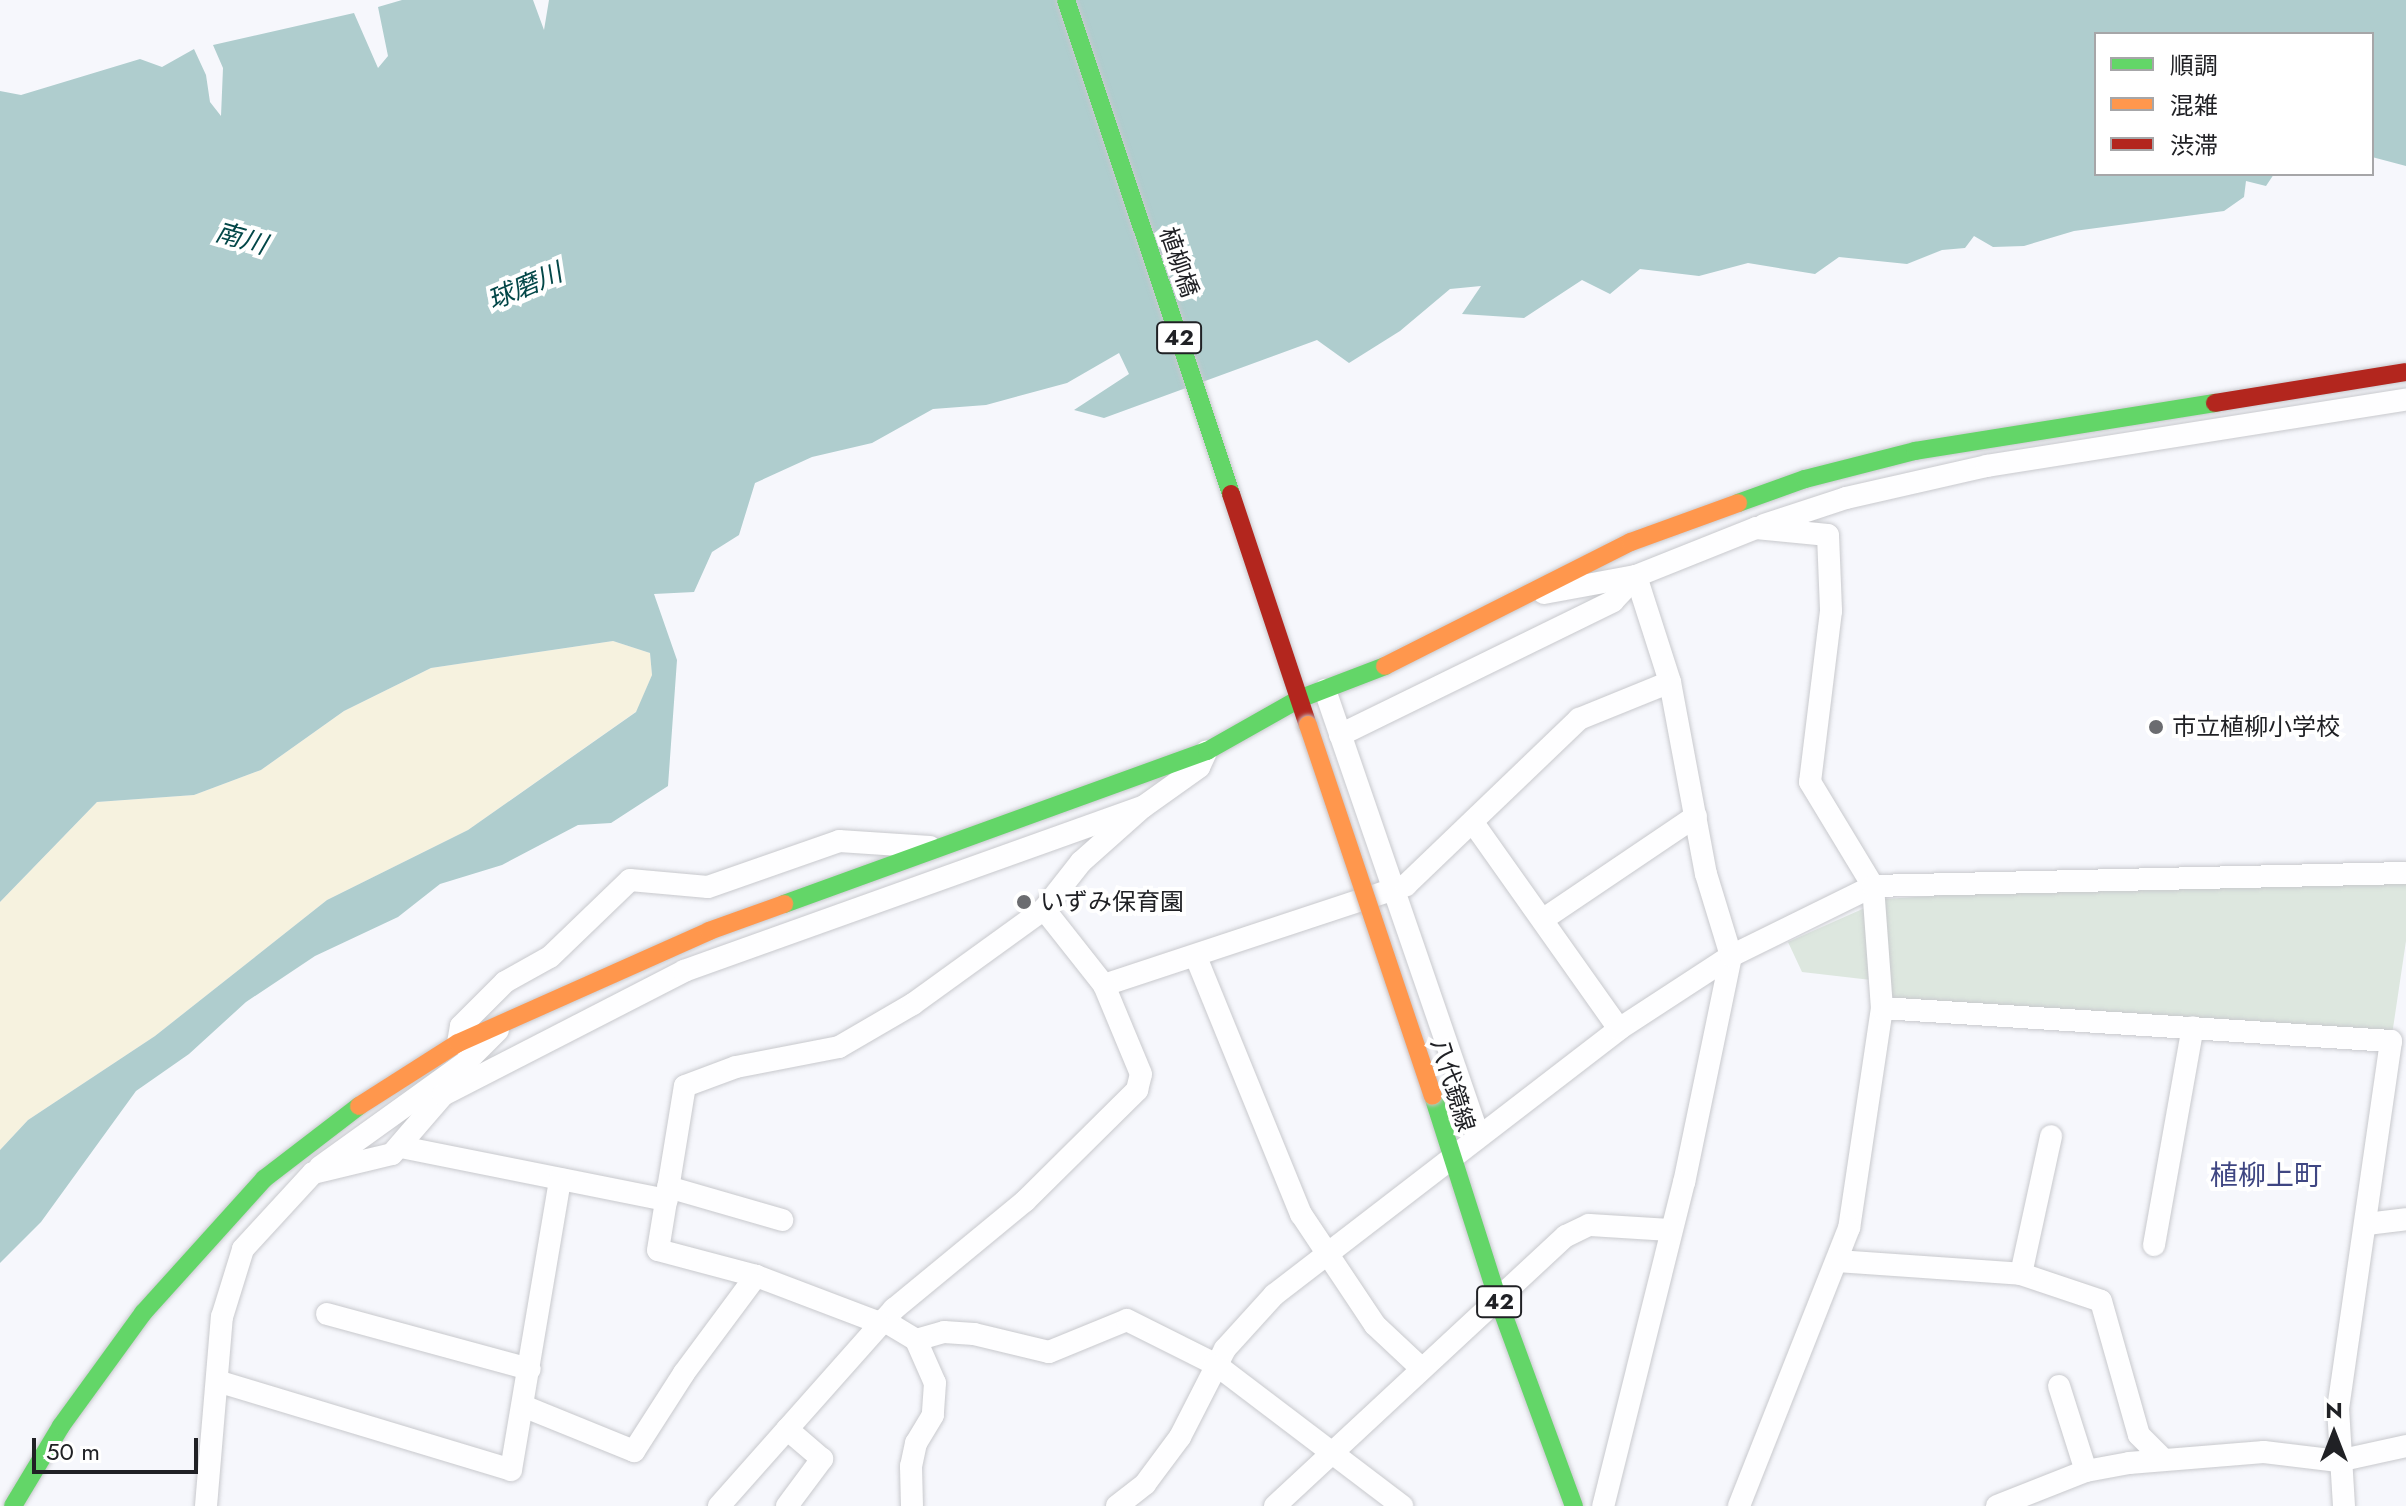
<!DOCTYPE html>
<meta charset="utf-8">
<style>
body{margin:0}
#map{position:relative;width:2406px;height:1506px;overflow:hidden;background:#f6f7fc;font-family:Jost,"Noto Sans JP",sans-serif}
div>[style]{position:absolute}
.green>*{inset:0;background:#dde7df}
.sand>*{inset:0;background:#f6f2df}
.water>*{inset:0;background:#afcdce}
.roads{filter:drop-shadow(0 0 2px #c8c9cd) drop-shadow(0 0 2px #c8c9cd)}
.street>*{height:22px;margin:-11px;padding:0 11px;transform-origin:11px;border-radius:11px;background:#fefeff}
.fast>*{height:18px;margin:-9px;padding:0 9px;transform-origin:9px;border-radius:9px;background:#63d668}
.slow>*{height:18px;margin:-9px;padding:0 9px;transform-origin:9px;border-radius:9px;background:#ff974d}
.jam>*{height:18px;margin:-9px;padding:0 9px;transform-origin:9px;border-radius:9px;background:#b3261e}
.bridges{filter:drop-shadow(0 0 2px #c7c1c2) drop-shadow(0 0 2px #c7c1c2)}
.slow-bridge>*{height:18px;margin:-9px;padding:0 9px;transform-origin:9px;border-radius:9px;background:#ff974d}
.dots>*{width:22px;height:22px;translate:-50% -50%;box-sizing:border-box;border:4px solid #fff;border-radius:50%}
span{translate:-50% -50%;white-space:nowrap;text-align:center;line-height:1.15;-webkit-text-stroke:8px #fff;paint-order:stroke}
.shield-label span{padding:2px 6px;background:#fff;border:2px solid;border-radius:6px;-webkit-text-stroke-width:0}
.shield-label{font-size:22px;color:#202125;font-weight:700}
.street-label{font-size:24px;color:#202125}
.poi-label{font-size:24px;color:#202125}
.left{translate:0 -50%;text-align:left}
.water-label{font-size:26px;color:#034748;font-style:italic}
.quarter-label{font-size:28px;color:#3f4682}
.legend{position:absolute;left:2094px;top:32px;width:280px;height:144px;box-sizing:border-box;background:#fff;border:2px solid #a6a6a8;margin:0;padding:10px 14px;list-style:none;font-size:24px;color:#202125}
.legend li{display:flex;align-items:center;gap:16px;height:40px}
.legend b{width:40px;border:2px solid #a6a6a8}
.north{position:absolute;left:2294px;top:1394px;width:80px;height:80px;-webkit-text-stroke:6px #fff;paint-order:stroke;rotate:0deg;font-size:22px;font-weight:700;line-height:32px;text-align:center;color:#202125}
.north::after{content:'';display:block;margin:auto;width:28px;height:36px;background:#202125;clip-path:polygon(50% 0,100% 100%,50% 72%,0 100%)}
.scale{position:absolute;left:32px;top:1438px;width:166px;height:36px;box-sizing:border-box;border:4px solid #202125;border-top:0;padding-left:10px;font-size:24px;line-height:28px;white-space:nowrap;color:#202125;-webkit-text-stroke:6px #fff;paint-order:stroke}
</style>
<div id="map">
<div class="green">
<i style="clip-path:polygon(2406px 882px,2406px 941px,2392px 1035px,1889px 1004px,1871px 980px,1802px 972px,1788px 942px,1885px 899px,2080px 886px)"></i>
</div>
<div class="sand">
<i style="clip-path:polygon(613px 641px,650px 653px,652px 675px,637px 711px,468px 830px,327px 900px,155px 1036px,28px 1120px,0 1150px,0 902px,97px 802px,194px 795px,261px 770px,344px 711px,431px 668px)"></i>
</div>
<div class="water">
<i style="clip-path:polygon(402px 0,533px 0,544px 30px,549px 0,2406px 0,2406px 166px,2372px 157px,2372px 34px,2096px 34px,2096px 174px,2274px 174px,2266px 186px,2246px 181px,2244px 197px,2224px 211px,2074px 231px,2024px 246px,1993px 247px,1974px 236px,1965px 248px,1942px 250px,1907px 264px,1839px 257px,1815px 274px,1748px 263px,1699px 276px,1640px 269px,1610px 294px,1582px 280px,1524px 318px,1462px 314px,1481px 286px,1450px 289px,1400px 331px,1349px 363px,1317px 340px,1104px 418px,1074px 410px,1129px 374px,1119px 353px,1067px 383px,986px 405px,933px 409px,872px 443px,812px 457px,755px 483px,739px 535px,712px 552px,694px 592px,654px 594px,677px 660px,668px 786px,611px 823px,578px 825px,502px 865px,440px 884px,398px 917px,315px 956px,246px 1002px,189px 1054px,136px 1091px,41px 1222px,0 1263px,0 1150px,28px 1120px,155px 1036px,327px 900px,468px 830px,636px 712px,652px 675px,650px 653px,613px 641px,431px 668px,344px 711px,261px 770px,194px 795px,97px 802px,0 902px,0 91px,21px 95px,140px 59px,162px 67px,194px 49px,206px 75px,210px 102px,221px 116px,223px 68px,213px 45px,354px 13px,378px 68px,388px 56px,378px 7px)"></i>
</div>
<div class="roads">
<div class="street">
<i style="left:1764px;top:525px;width:86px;rotate:-18.2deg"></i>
<i style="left:1846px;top:498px;width:145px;rotate:-12.8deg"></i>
<i style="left:1987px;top:466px;width:424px;rotate:-9deg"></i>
<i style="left:1544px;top:593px;width:94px;rotate:-10.5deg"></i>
<i style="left:1636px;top:576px;width:111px;rotate:72.2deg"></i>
<i style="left:1670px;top:682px;width:195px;rotate:79.4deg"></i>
<i style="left:1706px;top:874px;width:86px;rotate:73deg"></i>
<i style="left:1731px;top:956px;width:231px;rotate:101.7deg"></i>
<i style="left:1684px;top:1182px;width:334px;rotate:104deg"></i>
<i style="left:1325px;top:690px;width:471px;rotate:71deg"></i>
<i style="left:1340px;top:735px;width:304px;rotate:-26.1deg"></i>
<i style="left:1613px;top:601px;width:34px;rotate:-47deg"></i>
<i style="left:1636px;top:576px;width:129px;rotate:-21.8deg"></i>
<i style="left:1756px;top:528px;width:72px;rotate:5.6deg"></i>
<i style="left:1828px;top:535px;width:76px;rotate:87.7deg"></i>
<i style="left:1831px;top:611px;width:172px;rotate:97deg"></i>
<i style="left:1810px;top:782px;width:122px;rotate:58.8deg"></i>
<i style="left:1873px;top:886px;width:122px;rotate:85.8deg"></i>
<i style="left:1882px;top:1008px;width:222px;rotate:98.5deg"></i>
<i style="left:1849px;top:1228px;width:299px;rotate:111.6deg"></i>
<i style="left:1474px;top:824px;width:251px;rotate:54.7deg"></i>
<i style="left:1545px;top:918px;width:182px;rotate:-34deg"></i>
<i style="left:1196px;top:957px;width:278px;rotate:67.8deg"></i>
<i style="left:1301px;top:1214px;width:133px;rotate:56.3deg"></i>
<i style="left:1375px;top:1325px;width:64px;rotate:43.1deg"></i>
<i style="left:1104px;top:985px;width:318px;rotate:-18.3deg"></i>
<i style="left:1406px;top:885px;width:240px;rotate:-43.8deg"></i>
<i style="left:1579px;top:719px;width:98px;rotate:-22.1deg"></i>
<i style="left:1882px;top:1008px;width:510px;rotate:3.71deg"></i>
<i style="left:2391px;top:1041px;width:371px;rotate:98.2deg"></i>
<i style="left:2338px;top:1408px;width:98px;rotate:86.5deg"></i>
<i style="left:458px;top:1043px;width:17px;rotate:-80deg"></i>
<i style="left:461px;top:1026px;width:62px;rotate:-45deg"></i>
<i style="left:505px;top:982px;width:51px;rotate:-29.1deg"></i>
<i style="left:550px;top:957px;width:111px;rotate:-43.9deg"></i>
<i style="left:630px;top:880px;width:78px;rotate:5.1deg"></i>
<i style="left:708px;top:887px;width:139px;rotate:-19.3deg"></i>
<i style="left:839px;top:841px;width:91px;rotate:3.8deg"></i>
<i style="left:401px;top:1147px;width:271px;rotate:11.3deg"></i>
<i style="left:320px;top:1167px;width:180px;rotate:-35.7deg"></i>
<i style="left:466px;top:1062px;width:45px;rotate:-45deg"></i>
<i style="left:668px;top:1187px;width:119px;rotate:16.1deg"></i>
<i style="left:2367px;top:1224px;width:39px;rotate:-7deg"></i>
<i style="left:2154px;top:1245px;width:221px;rotate:-79.9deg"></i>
<i style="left:1837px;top:1261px;width:184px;rotate:4deg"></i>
<i style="left:2021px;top:1274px;width:84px;rotate:18.6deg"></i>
<i style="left:2101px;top:1301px;width:139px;rotate:74.2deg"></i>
<i style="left:2139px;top:1435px;width:35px;rotate:45deg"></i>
<i style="left:2021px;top:1274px;width:141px;rotate:-77.7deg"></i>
<i style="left:327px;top:1314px;width:210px;rotate:15.2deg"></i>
<i style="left:883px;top:1320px;width:39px;rotate:31deg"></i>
<i style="left:916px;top:1340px;width:47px;rotate:66.2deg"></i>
<i style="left:935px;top:1383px;width:32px;rotate:94deg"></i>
<i style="left:933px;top:1415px;width:33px;rotate:121deg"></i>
<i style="left:916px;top:1443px;width:24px;rotate:102deg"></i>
<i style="left:911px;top:1466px;width:40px;rotate:88.6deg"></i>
<i style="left:880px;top:1323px;width:133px;rotate:-159.2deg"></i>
<i style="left:756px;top:1276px;width:101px;rotate:-165.1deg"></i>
<i style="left:658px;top:1250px;width:166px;rotate:-80.7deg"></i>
<i style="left:685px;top:1086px;width:54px;rotate:-20.4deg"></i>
<i style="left:736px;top:1067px;width:105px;rotate:-11deg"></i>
<i style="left:839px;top:1047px;width:86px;rotate:-30.2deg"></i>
<i style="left:913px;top:1004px;width:162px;rotate:-35.9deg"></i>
<i style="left:916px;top:1340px;width:29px;rotate:-16deg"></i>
<i style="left:944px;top:1332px;width:30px;rotate:4deg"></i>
<i style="left:974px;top:1334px;width:77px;rotate:13.5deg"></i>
<i style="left:1049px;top:1352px;width:84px;rotate:-22.3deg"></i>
<i style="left:1127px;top:1320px;width:98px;rotate:26.6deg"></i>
<i style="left:1215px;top:1364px;width:235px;rotate:37.2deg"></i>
<i style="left:217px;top:1381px;width:307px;rotate:16.8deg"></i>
<i style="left:511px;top:1470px;width:295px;rotate:-80.4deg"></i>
<i style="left:2059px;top:1386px;width:89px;rotate:72.4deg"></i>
<i style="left:523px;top:1406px;width:120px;rotate:22.1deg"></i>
<i style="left:634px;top:1451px;width:93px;rotate:-57.3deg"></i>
<i style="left:684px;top:1373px;width:121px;rotate:-53.4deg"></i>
<i style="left:206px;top:1506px;width:190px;rotate:-85.2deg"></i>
<i style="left:222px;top:1317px;width:71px;rotate:-72.8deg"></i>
<i style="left:243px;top:1249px;width:103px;rotate:-47.4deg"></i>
<i style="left:313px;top:1173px;width:81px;rotate:-13.5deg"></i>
<i style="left:392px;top:1154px;width:78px;rotate:-49.2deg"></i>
<i style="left:443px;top:1095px;width:271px;rotate:-27.2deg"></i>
<i style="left:684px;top:971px;width:487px;rotate:-19.7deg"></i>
<i style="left:719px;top:1506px;width:264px;rotate:-48.4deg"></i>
<i style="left:894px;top:1309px;width:170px;rotate:-39.5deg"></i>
<i style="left:1025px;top:1201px;width:158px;rotate:-44.7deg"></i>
<i style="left:1137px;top:1090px;width:16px;rotate:-76deg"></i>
<i style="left:1141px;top:1074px;width:96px;rotate:-112.6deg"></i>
<i style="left:1104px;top:985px;width:97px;rotate:-128.3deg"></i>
<i style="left:1044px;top:909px;width:60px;rotate:-51.8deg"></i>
<i style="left:1081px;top:862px;width:83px;rotate:-41.6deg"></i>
<i style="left:1143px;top:807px;width:69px;rotate:-35.5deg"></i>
<i style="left:1199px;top:767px;width:17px;rotate:-65deg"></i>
<i style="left:787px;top:1506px;width:59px;rotate:-53.3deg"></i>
<i style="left:822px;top:1459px;width:46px;rotate:-139.4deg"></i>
<i style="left:1117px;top:1506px;width:36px;rotate:-38deg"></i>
<i style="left:1145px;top:1484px;width:59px;rotate:-53.3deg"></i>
<i style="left:1180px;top:1437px;width:99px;rotate:-62.9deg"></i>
<i style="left:1225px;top:1349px;width:73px;rotate:-47.8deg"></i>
<i style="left:1274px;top:1295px;width:436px;rotate:-37.6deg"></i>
<i style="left:1619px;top:1029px;width:134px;rotate:-33.1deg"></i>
<i style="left:1731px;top:956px;width:158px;rotate:-26.2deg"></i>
<i style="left:1873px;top:886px;width:533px;rotate:-1.4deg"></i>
<i style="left:1275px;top:1506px;width:397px;rotate:-42.9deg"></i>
<i style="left:1566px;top:1236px;width:25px;rotate:-26deg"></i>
<i style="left:1589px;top:1225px;width:82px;rotate:3.5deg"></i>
<i style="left:1997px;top:1506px;width:96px;rotate:-21.5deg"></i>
<i style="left:2086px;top:1471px;width:44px;rotate:-10.5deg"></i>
<i style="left:2129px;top:1463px;width:135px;rotate:-4.7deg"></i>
<i style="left:2264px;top:1452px;width:75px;rotate:6.9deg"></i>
<i style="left:2338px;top:1461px;width:70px;rotate:-12.4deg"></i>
</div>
<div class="fast">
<i style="left:1066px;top:0;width:521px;rotate:71.53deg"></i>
<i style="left:1738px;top:503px;width:71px;rotate:-19.7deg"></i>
<i style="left:1805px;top:479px;width:114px;rotate:-14.3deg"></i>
<i style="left:1915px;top:451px;width:304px;rotate:-9.1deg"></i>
<i style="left:784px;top:904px;width:450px;rotate:-19.9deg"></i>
<i style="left:1207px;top:751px;width:106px;rotate:-29.5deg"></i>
<i style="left:1299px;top:699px;width:92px;rotate:-21deg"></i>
<i style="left:1433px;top:1096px;width:211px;rotate:72.3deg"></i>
<i style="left:1497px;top:1297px;width:223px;rotate:69.8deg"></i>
<i style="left:13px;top:1506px;width:93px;rotate:-59deg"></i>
<i style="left:61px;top:1426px;width:140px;rotate:-54deg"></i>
<i style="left:143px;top:1313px;width:181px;rotate:-47.9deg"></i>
<i style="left:264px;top:1179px;width:120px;rotate:-37.5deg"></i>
</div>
<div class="slow">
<i style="left:1385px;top:666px;width:275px;rotate:-26.8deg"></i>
<i style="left:1631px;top:542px;width:114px;rotate:-20deg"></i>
<i style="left:359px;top:1106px;width:117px;rotate:-32.5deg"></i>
<i style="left:458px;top:1043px;width:275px;rotate:-24deg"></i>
<i style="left:709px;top:931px;width:80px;rotate:-19.8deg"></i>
</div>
<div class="jam">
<i style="left:2215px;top:403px;width:193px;rotate:-9.2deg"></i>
<i style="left:1231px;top:494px;width:243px;rotate:71.6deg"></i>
</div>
</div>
<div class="bridges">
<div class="slow-bridge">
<i style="left:1308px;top:725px;width:391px;rotate:71.4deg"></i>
</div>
</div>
<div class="dots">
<i style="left:2156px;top:727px;background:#6b6c70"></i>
<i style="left:1024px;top:902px;background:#6b6c70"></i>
</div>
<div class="shield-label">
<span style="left:1179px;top:338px">42</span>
<span style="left:1499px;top:1302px">42</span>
</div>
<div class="street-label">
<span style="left:1179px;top:262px;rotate:71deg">植柳橋</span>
<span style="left:1453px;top:1085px;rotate:73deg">八代鏡線</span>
</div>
<div class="poi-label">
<span class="left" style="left:2172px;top:727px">市立植柳小学校</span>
<span class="left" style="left:1040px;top:902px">いずみ保育園</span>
</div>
<div class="water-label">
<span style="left:241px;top:239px;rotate:16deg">南川</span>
<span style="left:525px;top:287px;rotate:-23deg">球磨川</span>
</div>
<div class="quarter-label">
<span style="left:2266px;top:1176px">植柳上町</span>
</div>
<ul class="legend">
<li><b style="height:10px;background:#63d668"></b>順調</li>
<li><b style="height:10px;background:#ff974d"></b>混雑</li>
<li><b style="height:10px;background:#b3261e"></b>渋滞</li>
</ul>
<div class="north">N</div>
<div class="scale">50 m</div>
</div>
